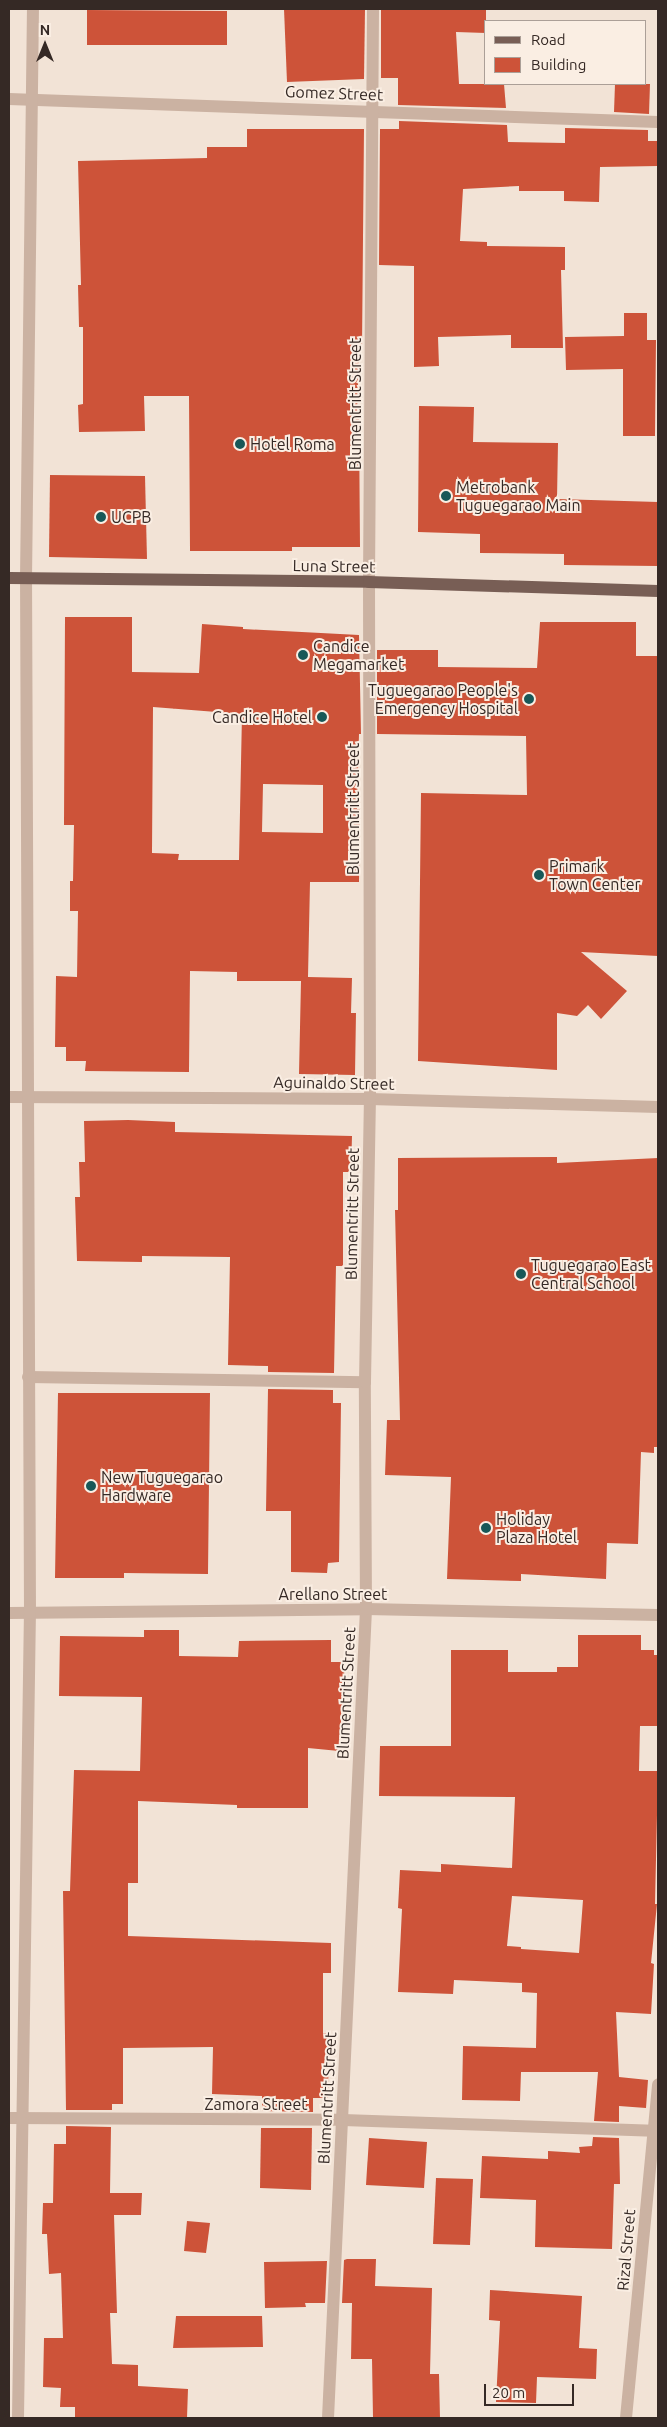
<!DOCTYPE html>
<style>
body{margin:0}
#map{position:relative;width:667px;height:2427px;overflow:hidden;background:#f2e3d6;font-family:Ubuntu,sans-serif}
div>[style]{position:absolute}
.building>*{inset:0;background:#cd5339}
.minor>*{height:12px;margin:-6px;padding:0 6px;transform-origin:6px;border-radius:6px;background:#cbb2a2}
.major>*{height:12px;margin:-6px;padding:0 6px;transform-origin:6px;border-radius:6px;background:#785e55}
.dots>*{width:14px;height:14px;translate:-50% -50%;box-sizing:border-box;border:2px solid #faeee3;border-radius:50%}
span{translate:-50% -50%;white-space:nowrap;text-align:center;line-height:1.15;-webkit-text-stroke:4px #faeee3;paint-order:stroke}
.street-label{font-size:16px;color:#352925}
.poi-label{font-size:16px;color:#352925}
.left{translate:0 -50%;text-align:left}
.right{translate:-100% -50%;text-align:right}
.frame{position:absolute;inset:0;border:10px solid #352925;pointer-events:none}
.legend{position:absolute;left:484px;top:20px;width:162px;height:65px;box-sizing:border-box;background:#faeee3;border:1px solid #ab9f97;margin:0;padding:6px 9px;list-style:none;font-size:15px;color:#352925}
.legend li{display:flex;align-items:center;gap:10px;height:25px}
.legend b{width:25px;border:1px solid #ab9f97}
.north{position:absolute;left:20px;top:20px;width:50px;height:50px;-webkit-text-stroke:4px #faeee3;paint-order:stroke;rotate:0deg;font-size:14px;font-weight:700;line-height:20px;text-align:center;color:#352925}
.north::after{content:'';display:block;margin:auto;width:18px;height:22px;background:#352925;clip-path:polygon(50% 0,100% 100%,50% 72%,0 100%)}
.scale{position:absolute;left:484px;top:2384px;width:90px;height:22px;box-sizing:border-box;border:2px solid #352925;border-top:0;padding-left:6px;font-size:15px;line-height:18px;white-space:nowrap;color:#352925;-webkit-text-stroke:4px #faeee3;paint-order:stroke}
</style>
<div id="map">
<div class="building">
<i style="clip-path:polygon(284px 9px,365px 9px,364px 79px,287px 82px)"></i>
<i style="clip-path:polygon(381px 9px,486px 9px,486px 33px,456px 32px,459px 84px,504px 84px,506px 108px,398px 105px,398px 78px,381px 78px)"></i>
<i style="clip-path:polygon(87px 10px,227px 11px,227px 45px,87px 45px)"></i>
<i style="clip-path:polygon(615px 84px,650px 84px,649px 114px,614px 112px)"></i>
<i style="clip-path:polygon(399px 121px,507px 125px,508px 142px,565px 143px,565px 128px,648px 130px,648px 141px,658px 141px,658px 166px,600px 167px,599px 202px,564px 201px,564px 191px,519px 191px,519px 186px,463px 189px,460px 241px,487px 242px,487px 246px,565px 247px,565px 270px,561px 270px,563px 348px,511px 348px,511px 335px,438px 337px,439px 366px,414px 367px,414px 266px,379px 265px,380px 129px,399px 129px)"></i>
<i style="clip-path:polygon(247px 129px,364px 129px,362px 348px,359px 348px,357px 416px,359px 416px,360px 547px,292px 547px,292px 551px,190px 551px,189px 396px,144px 396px,145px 431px,79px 432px,78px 405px,83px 404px,83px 327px,79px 327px,78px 285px,81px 285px,78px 161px,207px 158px,207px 147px,247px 147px)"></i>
<i style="clip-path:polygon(624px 313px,647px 313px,647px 340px,656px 340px,655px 436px,623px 436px,623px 369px,566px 370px,565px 337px,624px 336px)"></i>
<i style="clip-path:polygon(419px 406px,474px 407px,473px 442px,558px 443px,557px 499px,658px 502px,658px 566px,564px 565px,564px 554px,480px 553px,480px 534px,418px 532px)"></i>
<i style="clip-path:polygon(50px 475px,145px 476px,147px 559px,49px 557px)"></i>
<i style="clip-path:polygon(evenodd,65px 617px,132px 617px,132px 672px,199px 673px,202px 624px,243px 627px,243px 629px,359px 635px,361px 734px,359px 734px,357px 809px,360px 809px,359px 882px,310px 882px,308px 977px,352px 978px,351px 1013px,356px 1013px,355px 1075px,299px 1074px,301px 981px,237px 981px,237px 972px,190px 971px,189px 1072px,85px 1071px,86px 1061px,66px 1061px,66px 1047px,55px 1047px,56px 976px,77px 977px,78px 911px,70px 911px,70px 881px,73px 881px,74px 825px,64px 825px,65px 617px,153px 707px,242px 714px,239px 860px,178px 860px,179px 854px,152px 853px,153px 707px,65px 617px,263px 784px,323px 785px,323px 833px,262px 832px,263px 784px)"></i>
<i style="clip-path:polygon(540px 622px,636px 622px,636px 656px,658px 656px,658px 956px,581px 952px,627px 991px,601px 1019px,588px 1005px,577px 1016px,557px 1013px,557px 1070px,418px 1061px,421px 793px,527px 795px,526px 736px,377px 734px,377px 650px,438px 650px,438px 667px,537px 668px)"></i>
<i style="clip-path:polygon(128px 1120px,175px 1122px,175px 1132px,352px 1136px,351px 1172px,343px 1172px,343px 1266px,336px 1266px,334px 1373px,268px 1372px,268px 1366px,228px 1365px,230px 1257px,142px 1256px,142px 1262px,77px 1261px,75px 1197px,80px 1197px,79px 1162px,85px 1162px,84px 1121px)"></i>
<i style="clip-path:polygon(557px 1157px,557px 1163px,658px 1158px,658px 1447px,654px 1447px,654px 1453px,641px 1452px,638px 1544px,607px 1543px,606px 1579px,521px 1574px,521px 1581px,447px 1579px,451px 1477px,385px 1475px,387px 1420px,400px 1420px,395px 1210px,398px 1210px,398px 1158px)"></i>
<i style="clip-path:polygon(268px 1389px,333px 1390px,333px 1403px,341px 1403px,339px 1562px,328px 1563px,327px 1573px,291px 1572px,291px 1511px,266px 1511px)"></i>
<i style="clip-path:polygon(58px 1393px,210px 1393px,208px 1574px,124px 1573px,124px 1578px,55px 1578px)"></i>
<i style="clip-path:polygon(144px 1630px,179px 1630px,179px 1656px,238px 1657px,239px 1641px,331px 1640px,331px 1662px,345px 1662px,339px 1751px,308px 1748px,308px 1808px,237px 1808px,237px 1805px,138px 1801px,138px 1883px,128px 1883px,128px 1936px,331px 1943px,331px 1973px,323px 1973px,323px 2033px,329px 2033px,328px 2098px,313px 2098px,313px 2112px,262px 2111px,262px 2096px,212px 2094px,213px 2047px,123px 2048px,123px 2104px,112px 2104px,112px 2110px,66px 2110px,63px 1891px,70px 1891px,74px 1770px,140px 1771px,142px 1697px,59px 1696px,60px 1636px,144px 1637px)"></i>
<i style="clip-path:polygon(evenodd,578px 1635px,641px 1635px,641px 1650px,654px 1650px,654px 1655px,658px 1655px,658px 1726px,640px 1726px,639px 1771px,658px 1771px,655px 1904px,657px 1904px,651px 1963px,654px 1964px,651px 2014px,616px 2012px,619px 2077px,648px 2080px,646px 2108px,619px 2106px,619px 2122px,594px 2121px,598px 2072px,521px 2072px,520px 2101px,462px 2100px,463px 2046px,536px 2048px,537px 1993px,522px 1992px,522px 1983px,454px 1980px,453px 1994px,398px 1992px,402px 1909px,398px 1908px,400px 1870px,441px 1872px,441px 1864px,512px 1868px,515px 1797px,379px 1796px,380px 1746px,451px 1746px,451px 1650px,508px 1650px,508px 1672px,557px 1672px,557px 1667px,578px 1667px,578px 1635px,512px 1896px,583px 1900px,579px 1953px,521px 1949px,521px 1947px,507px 1946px,512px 1896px)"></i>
<i style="clip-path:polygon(66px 2126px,111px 2127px,110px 2193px,142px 2193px,141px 2215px,114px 2215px,117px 2313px,110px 2313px,112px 2364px,138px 2365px,138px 2386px,188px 2389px,187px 2418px,75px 2418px,75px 2407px,60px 2407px,61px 2388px,43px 2387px,44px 2338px,63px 2338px,61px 2273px,49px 2274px,47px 2234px,42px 2234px,43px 2203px,53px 2203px,54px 2144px,66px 2144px)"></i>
<i style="clip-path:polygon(261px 2128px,312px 2128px,311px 2190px,260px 2188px)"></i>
<i style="clip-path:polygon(593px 2137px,619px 2138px,620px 2184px,614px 2184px,612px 2249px,535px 2247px,536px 2200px,480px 2198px,482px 2156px,548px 2159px,548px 2151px,580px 2153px,579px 2147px,592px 2146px)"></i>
<i style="clip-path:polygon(369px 2138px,427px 2142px,424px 2188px,366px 2185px)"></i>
<i style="clip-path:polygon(436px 2178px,473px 2179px,470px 2245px,433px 2244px)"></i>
<i style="clip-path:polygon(187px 2221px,210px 2223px,206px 2253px,184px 2251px)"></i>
<i style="clip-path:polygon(347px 2259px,376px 2259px,375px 2286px,432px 2288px,430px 2374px,439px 2374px,440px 2418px,373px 2418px,372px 2359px,351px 2359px,352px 2303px,342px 2303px,344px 2260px)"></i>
<i style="clip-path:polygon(327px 2261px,325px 2303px,305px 2303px,306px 2307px,265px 2308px,264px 2262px)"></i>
<i style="clip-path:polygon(490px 2290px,582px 2296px,579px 2348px,597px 2349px,596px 2379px,537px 2377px,536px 2403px,496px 2402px,500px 2321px,489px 2320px)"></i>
<i style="clip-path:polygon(176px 2316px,262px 2316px,263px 2347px,173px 2348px)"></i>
</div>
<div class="minor">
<i style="left:9px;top:99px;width:649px;rotate:2.03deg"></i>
<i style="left:9px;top:1097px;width:361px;rotate:0.3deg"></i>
<i style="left:370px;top:1099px;width:288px;rotate:1.6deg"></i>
<i style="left:28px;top:1377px;width:337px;rotate:0.9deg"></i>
<i style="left:9px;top:1613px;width:357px;rotate:-0.6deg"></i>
<i style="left:366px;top:1609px;width:292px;rotate:1.2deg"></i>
<i style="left:9px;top:2118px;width:334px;rotate:0.3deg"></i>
<i style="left:343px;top:2120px;width:310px;rotate:2deg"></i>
<i style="left:18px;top:2418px;width:805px;rotate:-89.15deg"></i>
<i style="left:30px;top:1613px;width:1034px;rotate:-90.22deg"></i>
<i style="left:26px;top:579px;width:570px;rotate:-89.3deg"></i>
<i style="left:328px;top:2418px;width:810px;rotate:-87.31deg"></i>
<i style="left:366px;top:1609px;width:227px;rotate:-90.3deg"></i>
<i style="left:365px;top:1382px;width:283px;rotate:-89deg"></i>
<i style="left:370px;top:1099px;width:517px;rotate:-90.11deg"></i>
<i style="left:369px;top:582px;width:573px;rotate:-89.6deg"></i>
<i style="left:626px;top:2418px;width:335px;rotate:-84.5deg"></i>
</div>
<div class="major">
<i style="left:9px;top:578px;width:360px;rotate:0.6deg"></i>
<i style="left:369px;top:582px;width:289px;rotate:1.8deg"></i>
</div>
<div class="dots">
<i style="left:240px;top:444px;background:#185858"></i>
<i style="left:446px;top:496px;background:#185858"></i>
<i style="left:101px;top:517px;background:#185858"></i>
<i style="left:303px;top:655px;background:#185858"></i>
<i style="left:529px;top:699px;background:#185858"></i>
<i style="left:322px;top:717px;background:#185858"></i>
<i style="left:539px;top:875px;background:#185858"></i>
<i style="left:521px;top:1274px;background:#185858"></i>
<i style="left:91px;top:1486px;background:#185858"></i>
<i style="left:486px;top:1528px;background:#185858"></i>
</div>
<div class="street-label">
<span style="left:334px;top:93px;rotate:2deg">Gomez Street</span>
<span style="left:355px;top:404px;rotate:-90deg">Blumentritt Street</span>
<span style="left:334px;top:566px;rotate:1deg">Luna Street</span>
<span style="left:353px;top:809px;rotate:-90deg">Blumentritt Street</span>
<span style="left:334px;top:1083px;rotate:1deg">Aguinaldo Street</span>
<span style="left:352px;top:1214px;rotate:-89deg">Blumentritt Street</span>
<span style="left:333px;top:1594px">Arellano Street</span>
<span style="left:346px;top:1693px;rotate:-87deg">Blumentritt Street</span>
<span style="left:327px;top:2098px;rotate:-87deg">Blumentritt Street</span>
<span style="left:256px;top:2104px">Zamora Street</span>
<span style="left:626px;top:2250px;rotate:-85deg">Rizal Street</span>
</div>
<div class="poi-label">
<span class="left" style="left:250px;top:444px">Hotel Roma</span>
<span class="left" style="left:456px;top:496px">Metrobank<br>Tuguegarao Main</span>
<span class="left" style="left:111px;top:517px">UCPB</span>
<span class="left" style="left:313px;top:655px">Candice<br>Megamarket</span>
<span class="right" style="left:518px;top:699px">Tuguegarao People's<br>Emergency Hospital</span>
<span class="right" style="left:312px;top:717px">Candice Hotel</span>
<span class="left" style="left:549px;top:875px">Primark<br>Town Center</span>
<span class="left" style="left:531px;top:1274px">Tuguegarao East<br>Central School</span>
<span class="left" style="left:101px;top:1486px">New Tuguegarao<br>Hardware</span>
<span class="left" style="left:496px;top:1528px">Holiday<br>Plaza Hotel</span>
</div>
<div class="frame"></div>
<ul class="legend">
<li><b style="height:6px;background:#785e55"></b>Road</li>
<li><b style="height:14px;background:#cd5339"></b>Building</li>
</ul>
<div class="north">N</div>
<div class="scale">20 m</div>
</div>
